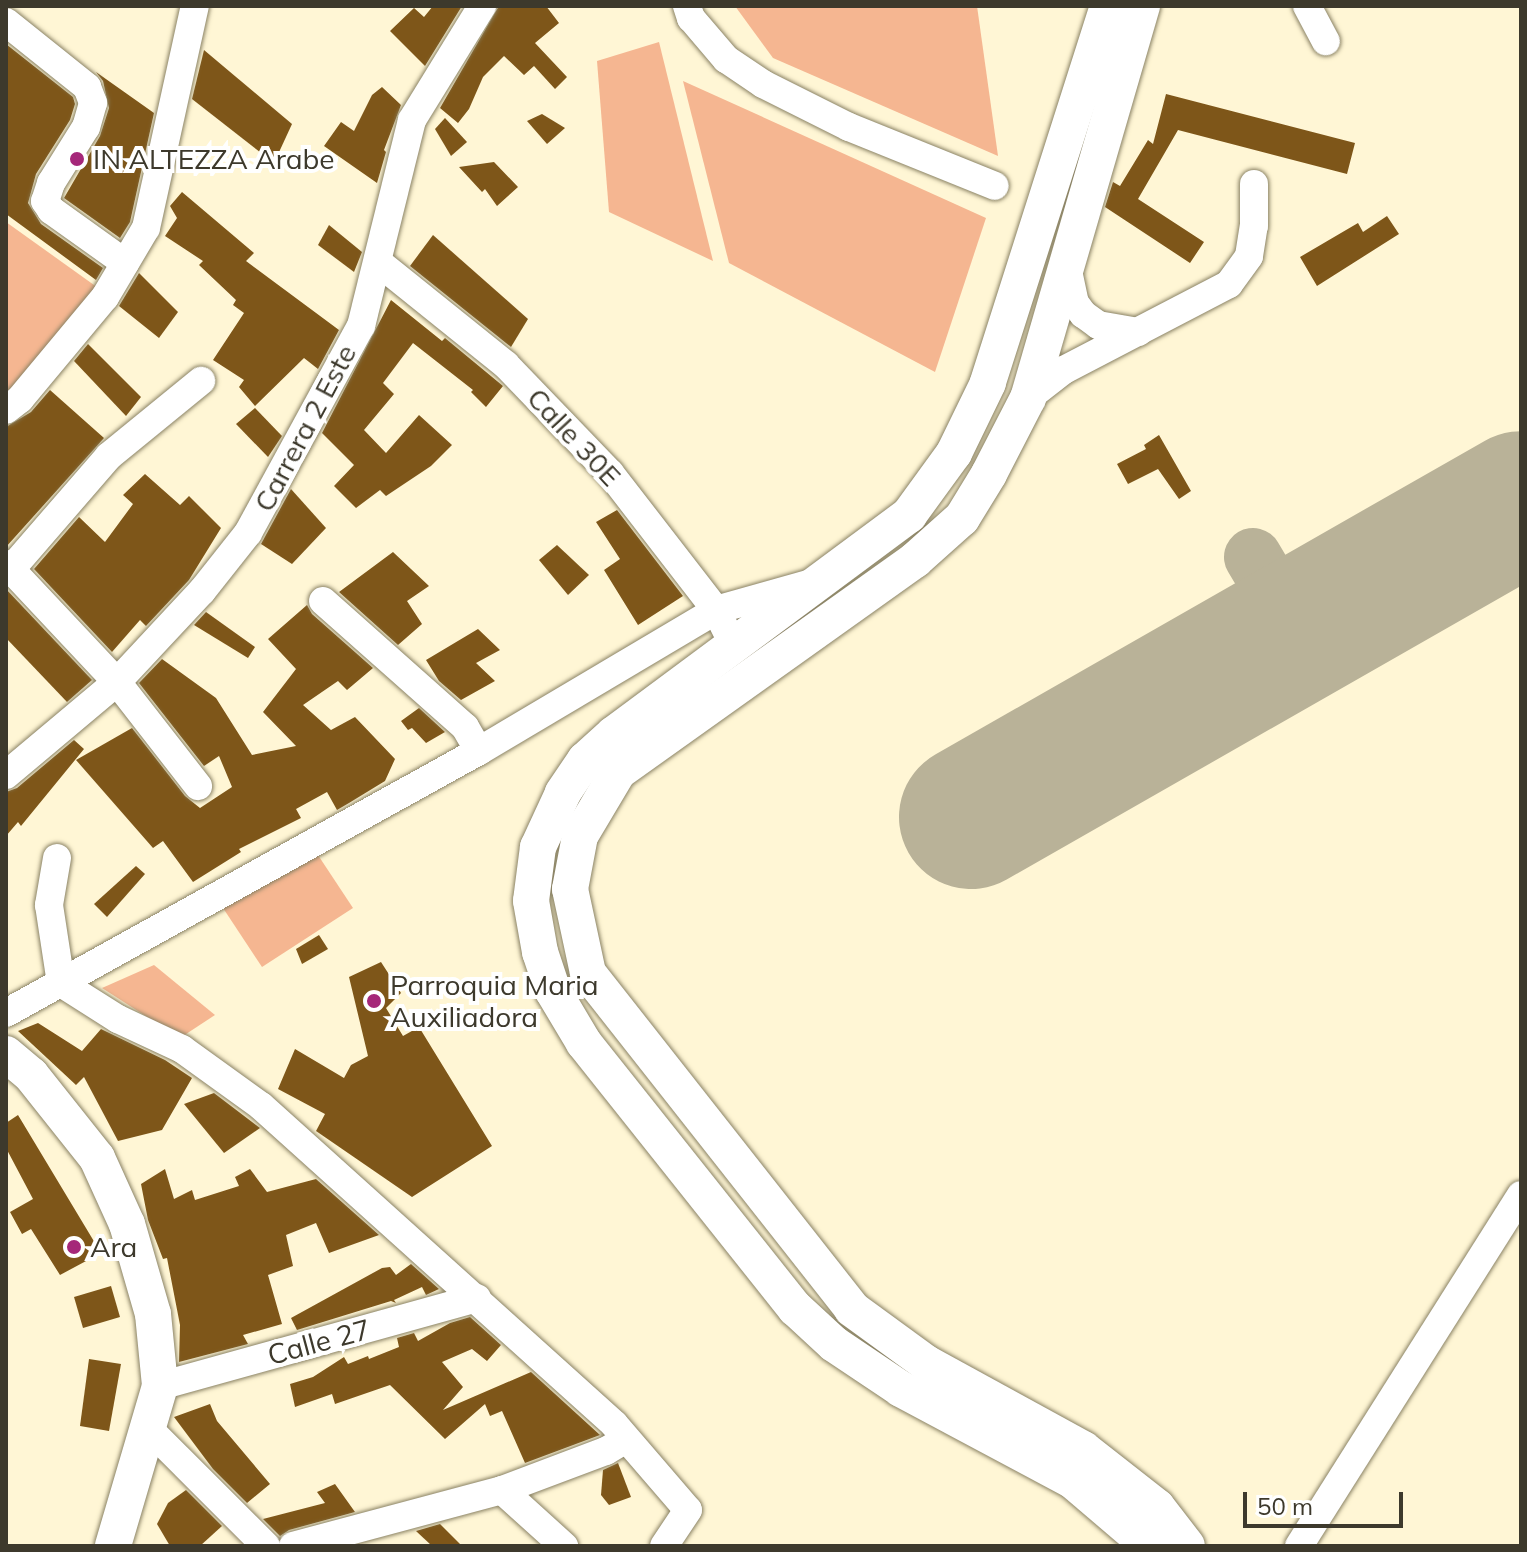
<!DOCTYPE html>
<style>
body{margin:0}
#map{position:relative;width:1527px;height:1552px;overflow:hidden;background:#fff6d5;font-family:Mulish,sans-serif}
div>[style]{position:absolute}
.green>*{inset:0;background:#f5b691}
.taxiway>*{height:58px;margin:-29px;padding:0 29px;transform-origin:29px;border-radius:29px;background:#b9b298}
.runway>*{height:144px;margin:-72px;padding:0 72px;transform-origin:72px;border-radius:72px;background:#b9b298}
.building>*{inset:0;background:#7e5619}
.roads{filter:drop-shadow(0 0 2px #8a8264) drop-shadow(0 0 2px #8a8264)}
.minor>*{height:28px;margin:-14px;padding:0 14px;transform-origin:14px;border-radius:14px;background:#fff}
.major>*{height:36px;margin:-18px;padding:0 18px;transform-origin:18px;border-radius:18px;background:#fff}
.dots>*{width:22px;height:22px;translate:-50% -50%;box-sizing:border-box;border:4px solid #fff;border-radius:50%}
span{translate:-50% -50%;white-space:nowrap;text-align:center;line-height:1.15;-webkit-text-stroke:8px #fff;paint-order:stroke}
.poi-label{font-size:28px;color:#3d392c}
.left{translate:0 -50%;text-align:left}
.street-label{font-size:28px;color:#3d392c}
.frame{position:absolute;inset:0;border:8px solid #3d392c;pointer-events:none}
.scale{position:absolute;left:1243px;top:1492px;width:160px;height:36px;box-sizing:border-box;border:4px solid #3d392c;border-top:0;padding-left:10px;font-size:24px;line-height:28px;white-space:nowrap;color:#3d392c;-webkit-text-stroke:6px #fff;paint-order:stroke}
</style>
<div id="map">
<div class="green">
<i style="clip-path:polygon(735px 6px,977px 6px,998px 156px,773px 58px)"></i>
<i style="clip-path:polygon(659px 42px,713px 261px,609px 212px,597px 61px)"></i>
<i style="clip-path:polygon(683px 81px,986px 218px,935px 372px,729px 263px)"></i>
<i style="clip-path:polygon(6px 222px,101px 290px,6px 403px)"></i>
<i style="clip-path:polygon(314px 849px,353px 908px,262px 967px,223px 908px)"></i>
<i style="clip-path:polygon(154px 965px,215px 1015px,180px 1038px,102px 988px)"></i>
</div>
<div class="taxiway">
<i style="left:1253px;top:557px;width:86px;rotate:59.3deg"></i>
</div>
<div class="runway">
<i style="left:971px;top:817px;width:633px;rotate:-29.72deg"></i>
</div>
<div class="building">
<i style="clip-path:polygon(433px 6px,462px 6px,425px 66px,390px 31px,414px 8px,424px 17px)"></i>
<i style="clip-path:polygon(499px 6px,546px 6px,559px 23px,535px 43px,567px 77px,555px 89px,534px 66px,524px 75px,504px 56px,483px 77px,469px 109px,458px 123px,440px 108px)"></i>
<i style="clip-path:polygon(6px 44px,73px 97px,75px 104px,70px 120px,36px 174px,28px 203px,41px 224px,103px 268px,96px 280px,6px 214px)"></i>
<i style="clip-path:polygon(204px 50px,292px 124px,274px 163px,192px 99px)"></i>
<i style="clip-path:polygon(96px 72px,154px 113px,130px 222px,120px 238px,64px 198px,100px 136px,109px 108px,103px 81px)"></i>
<i style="clip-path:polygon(382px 87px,401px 105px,384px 150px,386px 152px,377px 183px,324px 146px,341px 122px,354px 131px,372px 95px)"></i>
<i style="clip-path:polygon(1166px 94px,1355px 143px,1347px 174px,1178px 130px,1138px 199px,1204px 242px,1190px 263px,1105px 207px,1113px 182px,1120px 186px,1148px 140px,1153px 144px)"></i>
<i style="clip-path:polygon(542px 114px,565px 128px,547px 144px,527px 121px)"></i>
<i style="clip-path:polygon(445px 118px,467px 142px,451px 156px,435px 129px)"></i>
<i style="clip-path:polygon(494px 162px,518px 187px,497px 206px,485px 189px,482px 192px,459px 167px)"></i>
<i style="clip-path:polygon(182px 192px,254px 253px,246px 261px,339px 330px,318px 369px,304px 358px,255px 406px,239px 387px,244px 380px,213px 360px,244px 313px,233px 305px,236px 300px,199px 265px,203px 261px,165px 236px,177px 218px,170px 206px)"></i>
<i style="clip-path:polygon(1387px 216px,1399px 234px,1317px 286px,1300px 257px,1358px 223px,1363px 232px)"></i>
<i style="clip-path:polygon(329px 225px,362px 252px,354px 272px,318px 245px)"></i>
<i style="clip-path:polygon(433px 235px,528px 319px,511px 347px,410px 266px)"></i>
<i style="clip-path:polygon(139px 273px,178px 312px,159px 338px,119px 306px)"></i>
<i style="clip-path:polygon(391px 300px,442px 341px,445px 338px,503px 386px,486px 407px,471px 392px,473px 390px,413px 343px,383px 383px,394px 394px,364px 430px,386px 453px,419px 415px,452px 445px,431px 466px,386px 496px,380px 490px,356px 508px,334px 486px,354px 465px,322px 433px)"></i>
<i style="clip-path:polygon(88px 344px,141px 397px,126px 416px,74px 361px)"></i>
<i style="clip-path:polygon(50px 390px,104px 438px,6px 547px,6px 427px,31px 412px)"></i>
<i style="clip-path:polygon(255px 408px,282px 436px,268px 457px,236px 424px)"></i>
<i style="clip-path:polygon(1159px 435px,1191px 491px,1179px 499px,1158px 469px,1128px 484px,1117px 464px,1146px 449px,1144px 445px)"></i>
<i style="clip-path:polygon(145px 474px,180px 505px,189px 496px,221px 528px,189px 580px,146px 626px,140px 620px,112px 652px,34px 569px,79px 517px,105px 542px,133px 504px,123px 495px)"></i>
<i style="clip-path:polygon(291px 489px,326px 528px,292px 564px,261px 544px)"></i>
<i style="clip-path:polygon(617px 510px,683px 596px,638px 625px,604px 570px,620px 559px,596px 522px)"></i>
<i style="clip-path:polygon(557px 545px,589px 575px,568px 595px,539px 560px)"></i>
<i style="clip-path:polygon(393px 552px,429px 586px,407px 601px,422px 624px,398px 645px,339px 592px)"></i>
<i style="clip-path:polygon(6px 589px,92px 680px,67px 702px,6px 638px)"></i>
<i style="clip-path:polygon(307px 605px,312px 614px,373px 668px,347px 690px,338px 681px,303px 705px,331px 730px,355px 717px,395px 759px,385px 781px,349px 803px,337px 810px,327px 792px,296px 809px,301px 818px,239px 849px,241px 852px,193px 882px,163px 841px,153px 848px,76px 760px,132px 728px,185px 796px,200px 808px,232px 787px,219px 756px,204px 766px,139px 683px,162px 659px,216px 698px,252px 755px,296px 746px,263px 712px,296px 669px,268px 639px)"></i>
<i style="clip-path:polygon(206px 612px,255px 647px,248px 658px,194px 625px)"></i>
<i style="clip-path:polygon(478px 629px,500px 650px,476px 663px,495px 681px,461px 700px,439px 681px,426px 660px)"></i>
<i style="clip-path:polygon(419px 708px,445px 732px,426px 743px,412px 728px,408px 730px,401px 721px)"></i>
<i style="clip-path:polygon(74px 740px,84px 749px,21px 826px,18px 822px,6px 836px,6px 792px,17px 788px)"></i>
<i style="clip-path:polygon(136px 866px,145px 874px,107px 917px,94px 904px)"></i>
<i style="clip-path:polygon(319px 935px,328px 949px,302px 964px,296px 949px)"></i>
<i style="clip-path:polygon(381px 962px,401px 993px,386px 1008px,403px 1036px,419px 1027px,492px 1146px,412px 1197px,316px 1131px,325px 1114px,278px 1089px,295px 1049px,344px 1078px,351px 1065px,368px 1056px,349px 977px)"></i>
<i style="clip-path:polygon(38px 1023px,82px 1051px,101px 1029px,165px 1060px,192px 1078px,162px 1130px,118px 1141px,84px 1077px,76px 1085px,18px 1031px)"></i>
<i style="clip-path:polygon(214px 1093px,260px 1128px,224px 1153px,184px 1104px)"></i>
<i style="clip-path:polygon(18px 1115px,101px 1253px,60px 1275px,31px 1229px,22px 1234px,10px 1212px,33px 1199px,6px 1148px,6px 1123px)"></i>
<i style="clip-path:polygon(165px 1169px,174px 1199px,192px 1190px,195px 1200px,239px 1186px,235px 1177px,250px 1169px,267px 1192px,316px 1179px,379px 1235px,329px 1253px,316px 1223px,286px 1235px,293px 1266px,268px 1275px,282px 1324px,243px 1335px,248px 1344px,179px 1362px,180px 1325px,167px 1258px,163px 1259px,148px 1220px,141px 1184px)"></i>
<i style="clip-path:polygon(411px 1264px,439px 1289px,426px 1295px,422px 1287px,394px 1300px,396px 1303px,391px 1301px,297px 1330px,291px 1318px,382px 1268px,390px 1267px,396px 1275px)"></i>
<i style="clip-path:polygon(111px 1286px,120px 1317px,83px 1328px,74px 1297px)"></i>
<i style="clip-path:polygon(470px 1317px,501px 1345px,487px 1361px,472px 1349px,442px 1362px,463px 1387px,443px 1410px,531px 1372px,600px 1435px,525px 1463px,502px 1411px,490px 1416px,485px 1404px,445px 1439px,390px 1385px,335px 1404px,332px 1394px,295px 1407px,290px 1384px,313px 1377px,344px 1357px,348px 1364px,368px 1356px,369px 1359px,399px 1347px,397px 1338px,414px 1333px,418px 1341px,450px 1323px)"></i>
<i style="clip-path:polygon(89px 1359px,121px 1364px,109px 1431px,80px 1426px)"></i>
<i style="clip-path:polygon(210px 1404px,217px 1421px,270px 1484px,247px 1503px,213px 1469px,174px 1417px)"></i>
<i style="clip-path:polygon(618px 1463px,631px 1497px,609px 1505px,601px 1495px,603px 1470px)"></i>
<i style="clip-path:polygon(335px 1484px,355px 1512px,289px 1530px,280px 1536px,263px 1519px,325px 1503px,317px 1492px)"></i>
<i style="clip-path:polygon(186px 1490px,222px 1526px,200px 1546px,170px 1546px,157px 1524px,168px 1503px)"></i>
<i style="clip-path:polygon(440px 1524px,462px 1546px,432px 1546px,416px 1531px)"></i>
</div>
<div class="roads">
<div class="minor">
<i style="left:687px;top:6px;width:13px;rotate:72deg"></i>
<i style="left:691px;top:18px;width:54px;rotate:49.5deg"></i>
<i style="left:726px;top:59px;width:45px;rotate:34deg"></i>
<i style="left:763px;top:84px;width:96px;rotate:26.6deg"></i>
<i style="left:849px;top:127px;width:157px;rotate:22deg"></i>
<i style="left:1307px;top:6px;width:40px;rotate:62deg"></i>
<i style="left:6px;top:22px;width:104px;rotate:38.7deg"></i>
<i style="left:87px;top:87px;width:17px;rotate:69deg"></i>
<i style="left:93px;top:103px;width:25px;rotate:106deg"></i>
<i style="left:86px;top:127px;width:66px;rotate:122deg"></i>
<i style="left:51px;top:183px;width:19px;rotate:108deg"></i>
<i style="left:45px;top:201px;width:11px;rotate:56deg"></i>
<i style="left:51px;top:210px;width:91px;rotate:35.6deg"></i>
<i style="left:378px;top:262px;width:164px;rotate:38.8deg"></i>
<i style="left:506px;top:365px;width:150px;rotate:46.1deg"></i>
<i style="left:610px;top:473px;width:173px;rotate:52.3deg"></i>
<i style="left:716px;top:610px;width:40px;rotate:63.4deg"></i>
<i style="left:1067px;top:266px;width:38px;rotate:78deg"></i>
<i style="left:1075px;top:303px;width:14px;rotate:54deg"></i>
<i style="left:1083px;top:314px;width:19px;rotate:36deg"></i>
<i style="left:1098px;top:325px;width:41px;rotate:9.9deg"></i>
<i style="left:1028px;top:398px;width:46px;rotate:-37.9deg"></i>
<i style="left:1064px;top:370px;width:186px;rotate:-27.5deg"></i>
<i style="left:1229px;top:284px;width:34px;rotate:-54deg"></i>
<i style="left:1249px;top:256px;width:30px;rotate:-81deg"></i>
<i style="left:1254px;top:226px;width:42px;rotate:-90deg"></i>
<i style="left:6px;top:410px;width:18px;rotate:-38deg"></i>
<i style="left:20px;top:399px;width:133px;rotate:-50.2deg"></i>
<i style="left:105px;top:297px;width:80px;rotate:-59.3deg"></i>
<i style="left:146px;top:228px;width:227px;rotate:-77.6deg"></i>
<i style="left:6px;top:564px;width:162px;rotate:46.8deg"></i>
<i style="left:117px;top:682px;width:132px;rotate:52.1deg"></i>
<i style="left:12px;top:568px;width:148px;rotate:-49.1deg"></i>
<i style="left:109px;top:456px;width:119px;rotate:-39.2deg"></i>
<i style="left:323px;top:601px;width:190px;rotate:41.6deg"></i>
<i style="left:465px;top:727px;width:28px;rotate:60deg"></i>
<i style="left:6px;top:775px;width:145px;rotate:-40deg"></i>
<i style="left:117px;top:682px;width:125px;rotate:-47deg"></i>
<i style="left:202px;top:591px;width:74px;rotate:-51.6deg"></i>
<i style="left:248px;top:533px;width:236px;rotate:-61.4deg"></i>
<i style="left:361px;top:326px;width:212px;rotate:-76.1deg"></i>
<i style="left:412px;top:120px;width:134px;rotate:-58.4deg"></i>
<i style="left:57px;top:858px;width:48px;rotate:99.7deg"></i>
<i style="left:49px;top:905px;width:79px;rotate:81.3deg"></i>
<i style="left:61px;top:983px;width:67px;rotate:32.3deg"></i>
<i style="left:118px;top:1019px;width:71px;rotate:25.1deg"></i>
<i style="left:182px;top:1049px;width:97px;rotate:35.8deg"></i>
<i style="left:261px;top:1106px;width:475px;rotate:42deg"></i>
<i style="left:614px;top:1424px;width:113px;rotate:49.3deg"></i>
<i style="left:688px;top:1510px;width:43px;rotate:123.7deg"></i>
<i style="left:6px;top:1013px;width:541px;rotate:-28.98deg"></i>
<i style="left:479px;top:751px;width:276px;rotate:-30.7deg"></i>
<i style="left:716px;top:610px;width:103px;rotate:-15.8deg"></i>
<i style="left:160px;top:1386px;width:329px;rotate:-15.5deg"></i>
<i style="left:148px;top:1428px;width:167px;rotate:45deg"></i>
<i style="left:502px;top:1490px;width:84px;rotate:42.1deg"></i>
<i style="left:293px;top:1546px;width:216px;rotate:-15deg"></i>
<i style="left:502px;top:1490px;width:111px;rotate:-20.6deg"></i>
<i style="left:606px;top:1451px;width:21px;rotate:-31deg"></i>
<i style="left:1299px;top:1546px;width:415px;rotate:-57.7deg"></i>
</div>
<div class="major">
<i style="left:1108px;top:6px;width:396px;rotate:107.7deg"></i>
<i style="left:988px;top:383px;width:78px;rotate:115.9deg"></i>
<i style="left:954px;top:453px;width:77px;rotate:126deg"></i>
<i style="left:909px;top:515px;width:367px;rotate:143.4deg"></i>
<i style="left:614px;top:734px;width:39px;rotate:138deg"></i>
<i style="left:585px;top:760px;width:40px;rotate:124deg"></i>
<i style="left:563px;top:793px;width:60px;rotate:114.8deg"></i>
<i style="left:538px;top:847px;width:54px;rotate:97.4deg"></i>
<i style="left:531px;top:901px;width:52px;rotate:80deg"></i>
<i style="left:540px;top:952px;width:41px;rotate:71.6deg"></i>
<i style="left:553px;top:991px;width:61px;rotate:59.2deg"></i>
<i style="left:584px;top:1043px;width:339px;rotate:51.5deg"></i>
<i style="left:795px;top:1308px;width:53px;rotate:42.7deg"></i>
<i style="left:834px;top:1344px;width:81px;rotate:33.9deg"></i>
<i style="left:901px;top:1389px;width:195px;rotate:28.1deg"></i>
<i style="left:1073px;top:1481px;width:100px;rotate:40.5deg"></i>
<i style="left:1142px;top:6px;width:408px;rotate:106.2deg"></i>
<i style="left:1028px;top:398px;width:85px;rotate:117.2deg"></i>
<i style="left:989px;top:474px;width:52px;rotate:121.5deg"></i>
<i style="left:962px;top:518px;width:63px;rotate:138.2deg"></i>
<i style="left:915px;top:560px;width:365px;rotate:144.5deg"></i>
<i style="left:618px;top:772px;width:74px;rotate:120.7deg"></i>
<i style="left:580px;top:836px;width:54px;rotate:100.7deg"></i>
<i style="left:570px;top:889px;width:86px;rotate:77.9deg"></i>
<i style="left:588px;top:973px;width:427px;rotate:51.8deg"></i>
<i style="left:852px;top:1309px;width:92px;rotate:36.1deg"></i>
<i style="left:926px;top:1363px;width:179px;rotate:28.7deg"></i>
<i style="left:1083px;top:1449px;width:94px;rotate:38.1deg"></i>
<i style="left:1157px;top:1507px;width:49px;rotate:52.4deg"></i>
<i style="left:6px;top:1054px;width:33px;rotate:40deg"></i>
<i style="left:31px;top:1075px;width:106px;rotate:51.5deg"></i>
<i style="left:97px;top:1158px;width:72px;rotate:65.6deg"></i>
<i style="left:127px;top:1224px;width:94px;rotate:73.9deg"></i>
<i style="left:153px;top:1314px;width:72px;rotate:84.4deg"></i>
<i style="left:160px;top:1386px;width:167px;rotate:106.4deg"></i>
</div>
</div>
<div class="dots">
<i style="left:77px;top:159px;background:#a52779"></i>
<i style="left:374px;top:1001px;background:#a52779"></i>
<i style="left:74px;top:1247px;background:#a52779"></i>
</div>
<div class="poi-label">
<span class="left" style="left:93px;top:159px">IN ALTEZZA Arabe</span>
<span class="left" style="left:390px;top:1001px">Parroquia Maria<br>Auxiliadora</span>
<span class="left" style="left:90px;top:1247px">Ara</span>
</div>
<div class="street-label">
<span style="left:305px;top:428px;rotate:-62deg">Carrera 2 Este</span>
<span style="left:574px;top:437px;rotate:47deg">Calle 30E</span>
<span style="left:319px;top:1342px;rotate:-15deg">Calle 27</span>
</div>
<div class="frame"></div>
<div class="scale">50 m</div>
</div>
